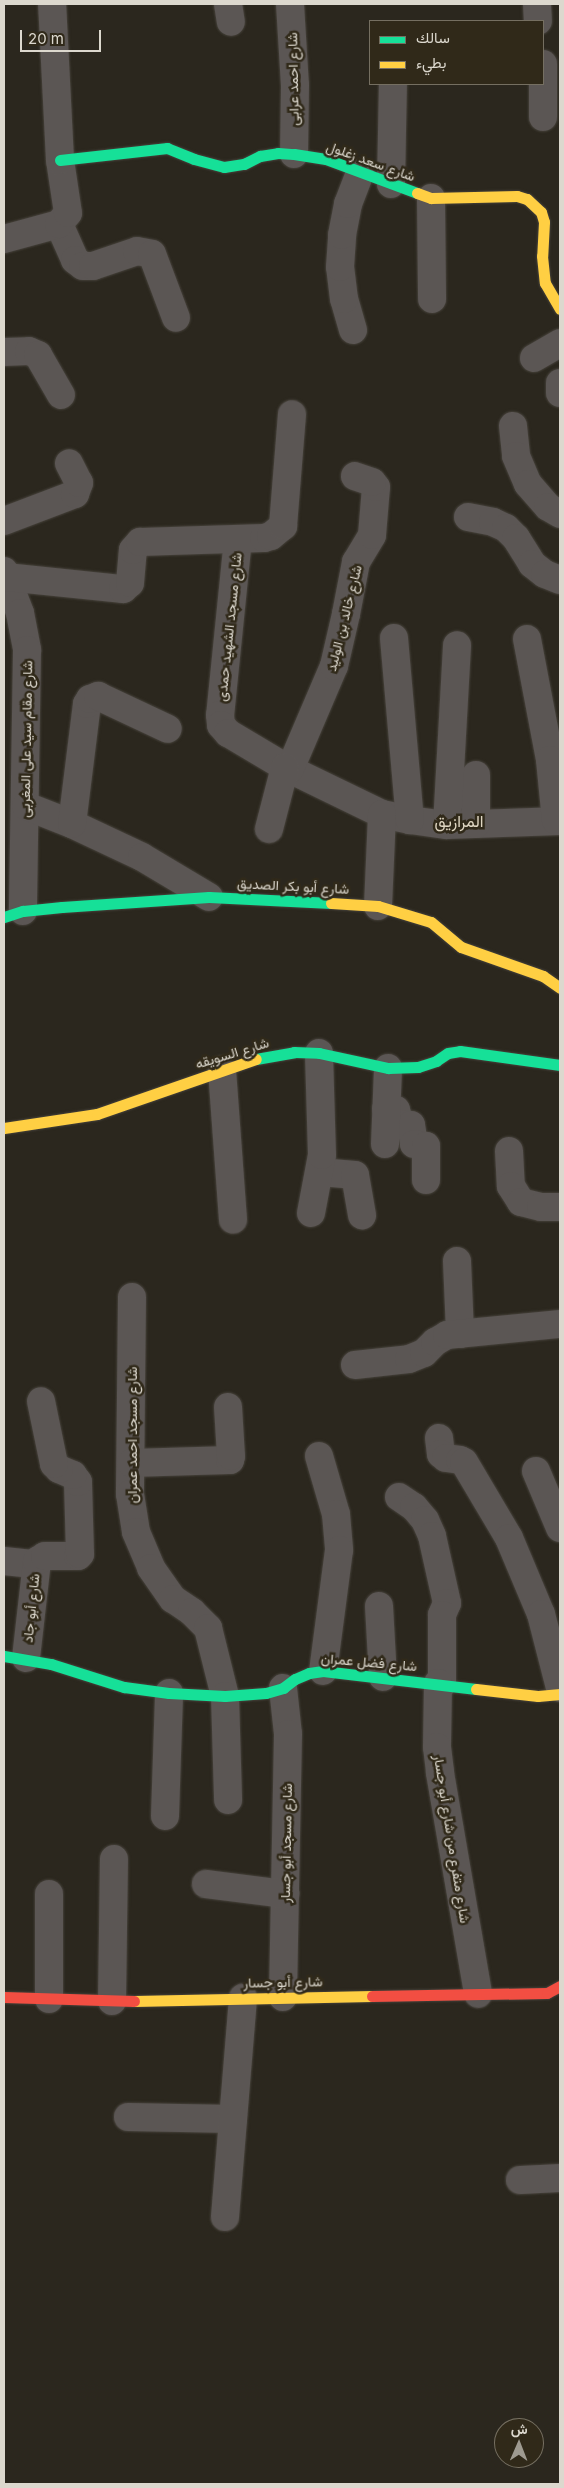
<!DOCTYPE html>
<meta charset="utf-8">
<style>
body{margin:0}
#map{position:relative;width:564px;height:2488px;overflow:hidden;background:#2b271e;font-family:Inter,Vazirmatn,sans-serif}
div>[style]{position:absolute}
.roads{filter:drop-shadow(0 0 1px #46423b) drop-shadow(0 0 1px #46423b)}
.street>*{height:28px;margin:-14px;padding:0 14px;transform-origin:14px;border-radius:14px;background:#5b5654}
.fast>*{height:11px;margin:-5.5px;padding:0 5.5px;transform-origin:5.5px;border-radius:5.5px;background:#16e098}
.slow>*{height:11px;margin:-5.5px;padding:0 5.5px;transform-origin:5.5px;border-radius:5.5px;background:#ffcf43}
.jam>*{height:11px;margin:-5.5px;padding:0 5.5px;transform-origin:5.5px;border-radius:5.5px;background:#f24e42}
span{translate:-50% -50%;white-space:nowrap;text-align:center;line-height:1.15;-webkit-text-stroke:5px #302919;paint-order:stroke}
.street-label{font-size:14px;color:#dcd8ce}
.quarter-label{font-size:16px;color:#e0d7c3}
.frame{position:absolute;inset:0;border:5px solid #dcd8ce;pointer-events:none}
.legend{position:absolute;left:369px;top:20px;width:175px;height:65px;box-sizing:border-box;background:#302919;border:1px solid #756f61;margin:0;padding:6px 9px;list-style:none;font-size:15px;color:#dcd8ce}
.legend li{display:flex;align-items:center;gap:10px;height:25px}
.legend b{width:25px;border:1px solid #756f61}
.north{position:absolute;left:494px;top:2418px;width:50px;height:50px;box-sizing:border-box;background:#302919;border:1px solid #756f61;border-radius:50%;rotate:1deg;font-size:14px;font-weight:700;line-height:20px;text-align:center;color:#dcd8ce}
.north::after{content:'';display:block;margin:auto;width:18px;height:22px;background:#9e9a90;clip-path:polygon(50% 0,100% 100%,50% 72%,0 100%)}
.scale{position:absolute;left:20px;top:30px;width:81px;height:22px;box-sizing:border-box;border:2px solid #dcd8ce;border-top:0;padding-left:6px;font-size:15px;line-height:18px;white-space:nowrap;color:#dcd8ce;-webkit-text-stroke:4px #302919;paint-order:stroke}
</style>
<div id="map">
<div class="roads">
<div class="street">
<i style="left:228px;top:4px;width:18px;rotate:81deg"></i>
<i style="left:290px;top:4px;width:81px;rotate:86.5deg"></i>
<i style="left:295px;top:85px;width:69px;rotate:90.8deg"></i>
<i style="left:537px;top:4px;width:17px;rotate:87deg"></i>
<i style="left:543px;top:64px;width:53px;rotate:90deg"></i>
<i style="left:391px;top:184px;width:100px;rotate:-88.9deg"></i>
<i style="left:431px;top:198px;width:101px;rotate:89.4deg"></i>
<i style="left:59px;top:224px;width:39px;rotate:66deg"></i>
<i style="left:75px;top:260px;width:10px;rotate:37deg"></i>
<i style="left:83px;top:266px;width:10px"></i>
<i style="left:93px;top:266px;width:46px;rotate:-18.8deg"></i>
<i style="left:137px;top:251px;width:15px;rotate:11deg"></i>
<i style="left:152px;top:254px;width:68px;rotate:69.4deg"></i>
<i style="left:4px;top:239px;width:57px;rotate:-15.3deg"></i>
<i style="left:59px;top:224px;width:14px;rotate:-51deg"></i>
<i style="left:68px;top:213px;width:54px;rotate:-98.6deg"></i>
<i style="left:60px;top:160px;width:156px;rotate:-92.9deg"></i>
<i style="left:353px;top:330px;width:32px;rotate:-106deg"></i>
<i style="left:344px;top:299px;width:32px;rotate:-97deg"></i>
<i style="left:340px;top:267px;width:32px;rotate:-86deg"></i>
<i style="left:342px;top:235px;width:32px;rotate:-79deg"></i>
<i style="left:348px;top:204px;width:33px;rotate:-69deg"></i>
<i style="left:4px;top:352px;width:25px;rotate:-2deg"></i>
<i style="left:29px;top:351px;width:10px;rotate:24deg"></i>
<i style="left:38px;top:355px;width:46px;rotate:60.1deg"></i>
<i style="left:534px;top:358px;width:30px;rotate:-30deg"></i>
<i style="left:560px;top:383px;width:10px;rotate:90deg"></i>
<i style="left:513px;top:426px;width:30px;rotate:84deg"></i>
<i style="left:516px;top:456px;width:30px;rotate:67deg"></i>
<i style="left:528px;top:484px;width:30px;rotate:49deg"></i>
<i style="left:548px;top:507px;width:14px;rotate:30deg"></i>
<i style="left:468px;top:517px;width:25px;rotate:11deg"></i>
<i style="left:493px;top:522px;width:14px;rotate:25deg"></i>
<i style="left:506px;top:528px;width:14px;rotate:45deg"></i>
<i style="left:516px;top:538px;width:31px;rotate:58deg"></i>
<i style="left:532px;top:564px;width:16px;rotate:38deg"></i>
<i style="left:545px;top:574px;width:16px;rotate:22deg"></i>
<i style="left:4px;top:521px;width:76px;rotate:-20.8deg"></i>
<i style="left:75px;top:494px;width:12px;rotate:-70deg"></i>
<i style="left:79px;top:483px;width:22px;rotate:-117deg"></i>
<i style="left:238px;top:539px;width:177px;rotate:95.8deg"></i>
<i style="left:220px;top:715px;width:10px;rotate:84deg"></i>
<i style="left:221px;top:725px;width:11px;rotate:49deg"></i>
<i style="left:228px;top:733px;width:66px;rotate:30.8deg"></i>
<i style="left:285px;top:767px;width:108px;rotate:25.9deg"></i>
<i style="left:382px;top:814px;width:29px;rotate:12deg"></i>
<i style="left:410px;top:820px;width:37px;rotate:8deg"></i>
<i style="left:447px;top:825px;width:113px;rotate:-2deg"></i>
<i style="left:4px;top:571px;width:45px;rotate:69.1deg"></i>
<i style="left:20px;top:613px;width:38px;rotate:79deg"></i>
<i style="left:27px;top:650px;width:261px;rotate:90.9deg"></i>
<i style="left:6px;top:577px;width:118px;rotate:5.9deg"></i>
<i style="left:123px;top:589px;width:9px;rotate:-41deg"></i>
<i style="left:130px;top:583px;width:33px;rotate:-85deg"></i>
<i style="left:133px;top:550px;width:11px;rotate:-49deg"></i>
<i style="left:140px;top:542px;width:124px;rotate:-1.8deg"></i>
<i style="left:264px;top:538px;width:7px;rotate:-16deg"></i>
<i style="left:271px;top:536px;width:16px;rotate:-40deg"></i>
<i style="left:283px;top:526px;width:112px;rotate:-85.4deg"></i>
<i style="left:394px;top:638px;width:183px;rotate:85deg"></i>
<i style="left:527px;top:639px;width:123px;rotate:79.2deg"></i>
<i style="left:550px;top:760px;width:61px;rotate:84.4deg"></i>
<i style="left:290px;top:769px;width:112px;rotate:-66.9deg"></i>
<i style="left:334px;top:666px;width:53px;rotate:-77deg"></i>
<i style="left:346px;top:614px;width:53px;rotate:-79.1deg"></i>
<i style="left:356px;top:562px;width:31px;rotate:-59deg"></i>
<i style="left:372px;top:535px;width:48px;rotate:-85.2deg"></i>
<i style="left:376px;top:487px;width:6px;rotate:-129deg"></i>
<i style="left:372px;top:482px;width:18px;rotate:-161deg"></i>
<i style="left:476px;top:775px;width:49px;rotate:90deg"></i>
<i style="left:26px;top:806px;width:49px;rotate:21.4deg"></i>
<i style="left:72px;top:824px;width:77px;rotate:25.2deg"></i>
<i style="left:142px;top:857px;width:78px;rotate:30.8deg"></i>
<i style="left:72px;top:824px;width:121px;rotate:-82.9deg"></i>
<i style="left:87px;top:704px;width:6px;rotate:-59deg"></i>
<i style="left:90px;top:699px;width:9px;rotate:-21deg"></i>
<i style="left:98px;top:696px;width:77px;rotate:25.2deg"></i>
<i style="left:447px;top:825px;width:180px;rotate:-86.8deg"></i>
<i style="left:269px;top:829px;width:64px;rotate:-75.5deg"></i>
<i style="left:378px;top:906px;width:92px;rotate:-87.5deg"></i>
<i style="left:222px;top:1070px;width:150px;rotate:85.8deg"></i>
<i style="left:386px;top:1109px;width:10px;rotate:6deg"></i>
<i style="left:396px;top:1110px;width:15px;rotate:74deg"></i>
<i style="left:400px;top:1124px;width:11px;rotate:5deg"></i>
<i style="left:411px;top:1125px;width:19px;rotate:81deg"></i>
<i style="left:414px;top:1144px;width:12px;rotate:9deg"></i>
<i style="left:426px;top:1146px;width:34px;rotate:90deg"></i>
<i style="left:385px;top:1144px;width:76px;rotate:-87.7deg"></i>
<i style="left:509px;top:1151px;width:35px;rotate:87deg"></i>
<i style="left:511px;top:1186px;width:19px;rotate:58deg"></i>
<i style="left:521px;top:1202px;width:21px;rotate:14deg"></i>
<i style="left:541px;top:1207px;width:19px"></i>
<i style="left:320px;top:1172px;width:35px;rotate:5deg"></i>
<i style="left:355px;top:1175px;width:41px;rotate:80.1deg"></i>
<i style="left:311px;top:1213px;width:59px;rotate:-79.3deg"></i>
<i style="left:322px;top:1155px;width:102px;rotate:-91.7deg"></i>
<i style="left:457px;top:1261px;width:73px;rotate:87.6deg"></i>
<i style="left:132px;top:1297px;width:197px;rotate:90.6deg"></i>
<i style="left:130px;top:1494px;width:38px;rotate:81deg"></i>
<i style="left:136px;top:1532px;width:39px;rotate:67deg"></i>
<i style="left:151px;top:1568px;width:38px;rotate:55deg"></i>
<i style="left:173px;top:1599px;width:23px;rotate:34deg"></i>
<i style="left:192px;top:1612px;width:23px;rotate:45deg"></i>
<i style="left:208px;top:1628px;width:70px;rotate:76deg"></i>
<i style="left:225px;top:1696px;width:104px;rotate:88.3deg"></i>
<i style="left:355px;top:1365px;width:54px;rotate:-6.3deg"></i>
<i style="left:409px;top:1359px;width:16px;rotate:-22deg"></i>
<i style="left:424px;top:1353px;width:16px;rotate:-45deg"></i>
<i style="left:435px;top:1342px;width:14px;rotate:-30deg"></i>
<i style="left:447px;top:1335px;width:114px;rotate:-5.6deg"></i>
<i style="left:439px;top:1438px;width:16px;rotate:83deg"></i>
<i style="left:441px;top:1454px;width:6px;rotate:39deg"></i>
<i style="left:446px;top:1458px;width:14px;rotate:8deg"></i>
<i style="left:460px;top:1460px;width:4px;rotate:27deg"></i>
<i style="left:464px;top:1462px;width:88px;rotate:59.4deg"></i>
<i style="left:509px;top:1538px;width:82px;rotate:67.2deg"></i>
<i style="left:541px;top:1614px;width:76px;rotate:75.6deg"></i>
<i style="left:319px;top:1456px;width:60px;rotate:73.7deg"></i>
<i style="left:336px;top:1514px;width:36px;rotate:85deg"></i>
<i style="left:339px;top:1550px;width:122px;rotate:97.5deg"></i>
<i style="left:131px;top:1463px;width:99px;rotate:-1.7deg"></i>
<i style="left:230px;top:1460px;width:4px;rotate:-76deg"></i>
<i style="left:231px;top:1456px;width:49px;rotate:-93.5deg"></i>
<i style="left:536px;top:1471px;width:62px;rotate:67.2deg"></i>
<i style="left:399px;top:1497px;width:18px;rotate:34deg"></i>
<i style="left:414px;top:1507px;width:17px;rotate:50deg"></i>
<i style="left:425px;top:1520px;width:17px;rotate:66deg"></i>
<i style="left:432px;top:1536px;width:69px;rotate:77.4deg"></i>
<i style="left:447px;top:1603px;width:13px;rotate:113deg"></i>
<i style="left:442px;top:1615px;width:69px;rotate:90deg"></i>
<i style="left:4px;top:1561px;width:31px;rotate:6deg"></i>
<i style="left:379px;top:1606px;width:71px;rotate:86.8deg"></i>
<i style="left:26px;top:1658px;width:98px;rotate:-83.5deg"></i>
<i style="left:37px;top:1561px;width:9px;rotate:-32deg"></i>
<i style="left:45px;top:1556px;width:33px"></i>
<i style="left:78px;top:1556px;width:3px;rotate:-45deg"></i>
<i style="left:80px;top:1554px;width:72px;rotate:-91.6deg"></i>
<i style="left:78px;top:1482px;width:9px;rotate:-126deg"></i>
<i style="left:73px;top:1475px;width:15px;rotate:-157deg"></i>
<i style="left:59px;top:1469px;width:7px;rotate:-135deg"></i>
<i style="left:54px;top:1464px;width:64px;rotate:-101.7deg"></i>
<i style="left:438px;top:1683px;width:64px;rotate:90.9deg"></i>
<i style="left:437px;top:1747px;width:26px;rotate:83deg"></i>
<i style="left:440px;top:1773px;width:224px;rotate:80.2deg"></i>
<i style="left:283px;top:1688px;width:46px;rotate:83.8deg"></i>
<i style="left:288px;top:1734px;width:263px;rotate:91.1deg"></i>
<i style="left:165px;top:1816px;width:123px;rotate:-88.1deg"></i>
<i style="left:206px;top:1884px;width:80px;rotate:7.2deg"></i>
<i style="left:49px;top:1999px;width:105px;rotate:-90deg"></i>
<i style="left:112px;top:2001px;width:142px;rotate:-89.2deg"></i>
<i style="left:128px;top:2117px;width:105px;rotate:1.1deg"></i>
<i style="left:520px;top:2180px;width:40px;rotate:-2.9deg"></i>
<i style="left:225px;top:2217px;width:220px;rotate:-85.3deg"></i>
</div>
<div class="fast">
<i style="left:60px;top:160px;width:108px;rotate:-6.4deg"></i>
<i style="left:167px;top:148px;width:29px;rotate:22deg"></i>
<i style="left:194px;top:159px;width:31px;rotate:15deg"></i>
<i style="left:224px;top:167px;width:20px;rotate:-9deg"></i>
<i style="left:244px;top:164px;width:18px;rotate:-27deg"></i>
<i style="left:260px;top:156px;width:18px;rotate:-9deg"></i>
<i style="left:278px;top:153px;width:16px;rotate:4deg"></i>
<i style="left:294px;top:154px;width:32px;rotate:9deg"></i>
<i style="left:326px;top:159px;width:97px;rotate:20.5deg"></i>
<i style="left:4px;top:917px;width:20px;rotate:-18deg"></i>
<i style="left:23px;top:911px;width:39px;rotate:-6deg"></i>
<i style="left:62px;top:907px;width:147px;rotate:-3.9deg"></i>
<i style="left:209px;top:897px;width:122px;rotate:2.8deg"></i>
<i style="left:256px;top:1059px;width:39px;rotate:-10deg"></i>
<i style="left:294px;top:1052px;width:25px;rotate:2deg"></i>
<i style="left:319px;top:1053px;width:71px;rotate:12.3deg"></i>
<i style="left:388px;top:1068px;width:30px;rotate:-2deg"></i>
<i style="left:418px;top:1067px;width:19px;rotate:-18deg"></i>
<i style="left:436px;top:1061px;width:14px;rotate:-34deg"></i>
<i style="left:448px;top:1053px;width:12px;rotate:-9deg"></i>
<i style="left:460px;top:1051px;width:101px;rotate:8deg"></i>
<i style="left:4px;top:1656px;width:48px;rotate:9.7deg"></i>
<i style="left:51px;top:1664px;width:77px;rotate:17.5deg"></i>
<i style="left:124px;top:1687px;width:45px;rotate:7.6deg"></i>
<i style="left:169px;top:1693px;width:56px;rotate:3.1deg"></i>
<i style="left:225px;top:1696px;width:41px;rotate:-4.2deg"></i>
<i style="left:266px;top:1693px;width:18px;rotate:-16deg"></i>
<i style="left:283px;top:1688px;width:15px;rotate:-37deg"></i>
<i style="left:295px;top:1679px;width:15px;rotate:-23deg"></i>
<i style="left:309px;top:1673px;width:14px;rotate:-8deg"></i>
<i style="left:323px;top:1671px;width:154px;rotate:6.7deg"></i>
</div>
<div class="slow">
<i style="left:417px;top:193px;width:15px;rotate:20deg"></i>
<i style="left:431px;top:198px;width:86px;rotate:-1.3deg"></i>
<i style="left:517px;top:196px;width:10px;rotate:17deg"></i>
<i style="left:527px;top:199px;width:19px;rotate:43deg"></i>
<i style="left:541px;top:212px;width:10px;rotate:73deg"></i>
<i style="left:544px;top:222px;width:34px;rotate:93deg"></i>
<i style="left:542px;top:256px;width:27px;rotate:84deg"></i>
<i style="left:545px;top:283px;width:30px;rotate:60deg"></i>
<i style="left:331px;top:903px;width:47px;rotate:3.7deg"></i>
<i style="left:378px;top:906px;width:55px;rotate:16.8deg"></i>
<i style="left:431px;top:922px;width:39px;rotate:40deg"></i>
<i style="left:461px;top:947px;width:87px;rotate:19.5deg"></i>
<i style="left:543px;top:976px;width:21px;rotate:35deg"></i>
<i style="left:4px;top:1128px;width:94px;rotate:-8.6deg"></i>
<i style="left:97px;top:1114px;width:168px;rotate:-19.1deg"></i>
<i style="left:476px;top:1689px;width:62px;rotate:6.4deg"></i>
<i style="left:538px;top:1696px;width:22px;rotate:-5deg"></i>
<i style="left:134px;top:2001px;width:238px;rotate:-1.2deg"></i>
</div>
<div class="jam">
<i style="left:372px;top:1996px;width:175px;rotate:-1deg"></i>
<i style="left:547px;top:1993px;width:15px;rotate:-28deg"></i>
<i style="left:4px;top:1997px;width:130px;rotate:1.8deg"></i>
</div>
</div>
<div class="street-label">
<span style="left:293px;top:79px;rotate:-91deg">شارع احمد عرابى</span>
<span style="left:371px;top:161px;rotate:20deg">شارع سعد زغلول</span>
<span style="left:344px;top:618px;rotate:-76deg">شارع خالد بن الوليد</span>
<span style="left:229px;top:627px;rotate:-84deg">شارع مسجد الشهيد حمدى</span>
<span style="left:26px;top:739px;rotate:-89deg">شارع مقام سيد على المغربى</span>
<span style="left:293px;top:886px;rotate:3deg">شارع أبو بكر الصديق</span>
<span style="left:232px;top:1053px;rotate:-17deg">شارع السويقه</span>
<span style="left:132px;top:1435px;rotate:-90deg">شارع مسجد احمد عمران</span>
<span style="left:31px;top:1608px;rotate:-84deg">شارع أبو جاد</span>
<span style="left:369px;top:1662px;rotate:5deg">شارع فضل عمران</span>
<span style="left:452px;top:1839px;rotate:81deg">شارع متفرع من شارع أبو جسار</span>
<span style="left:286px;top:1843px;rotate:-89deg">شارع مسجد أبو جسار</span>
<span style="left:283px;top:1982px;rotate:-1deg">شارع أبو جسار</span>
</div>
<div class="quarter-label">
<span style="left:459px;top:821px">المرازيق</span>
</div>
<div class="frame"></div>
<ul class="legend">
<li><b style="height:6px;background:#16e098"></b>سالك</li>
<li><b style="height:6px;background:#ffcf43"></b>بطيء</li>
</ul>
<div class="north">ش</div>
<div class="scale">20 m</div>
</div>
